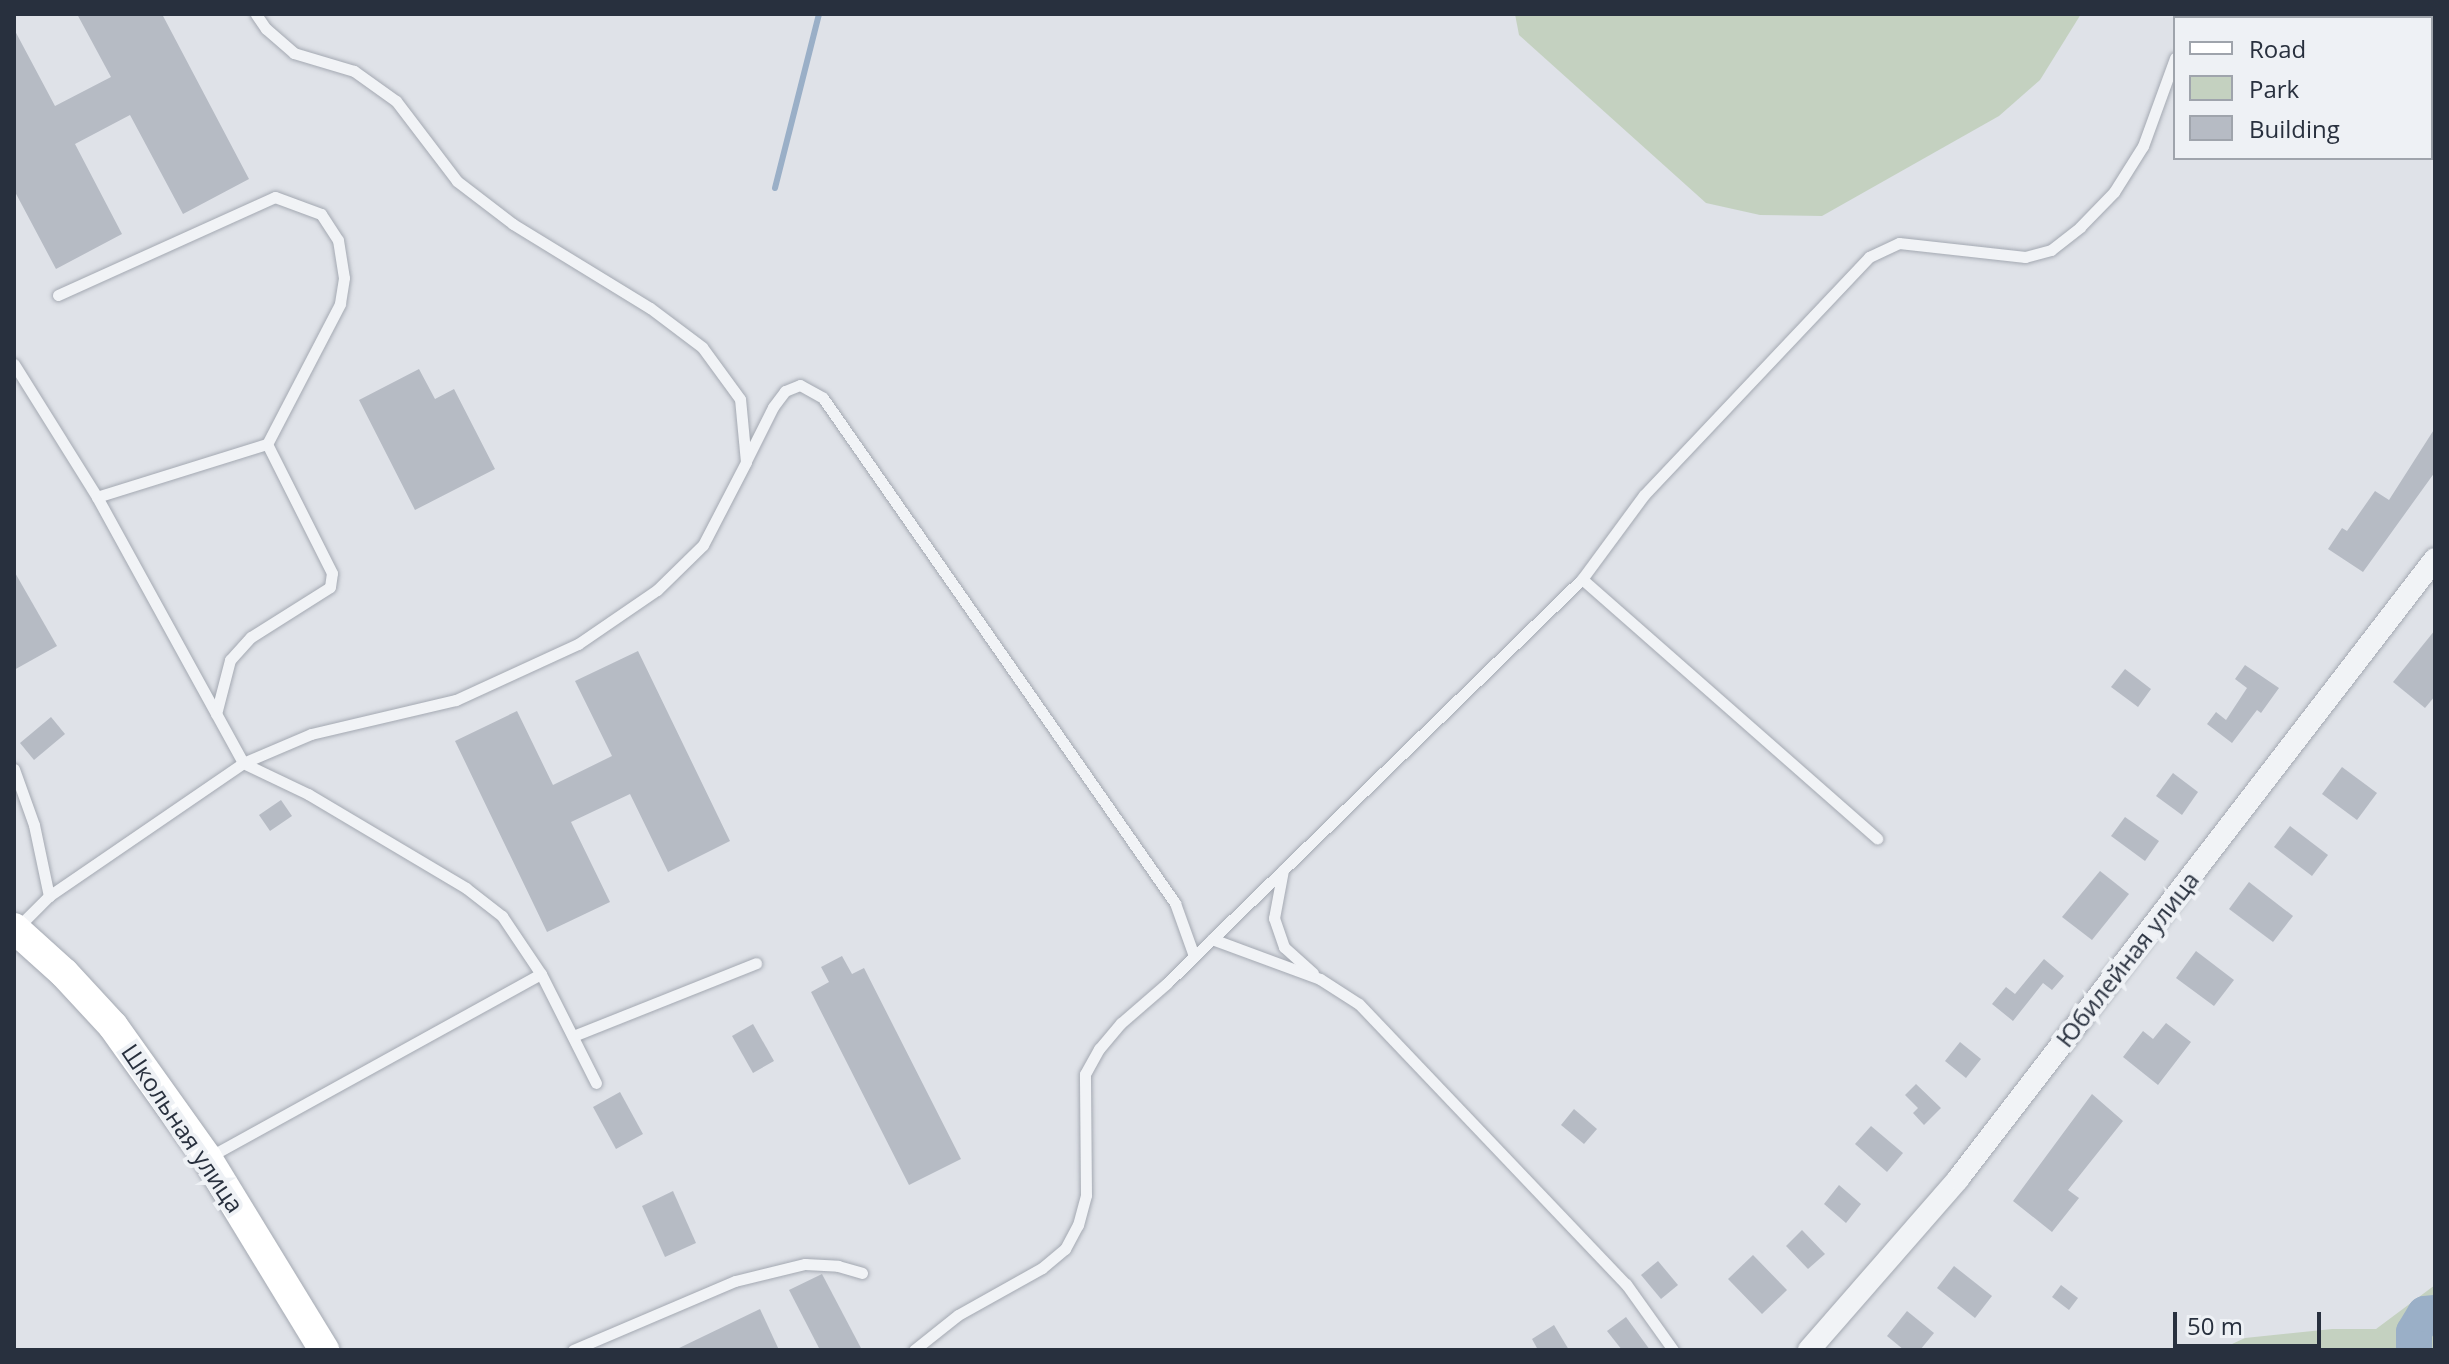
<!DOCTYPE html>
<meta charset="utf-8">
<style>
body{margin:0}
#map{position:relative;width:2449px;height:1364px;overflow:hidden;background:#dfe2e8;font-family:"Open Sans",sans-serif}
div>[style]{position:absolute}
.green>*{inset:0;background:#c4d1c0}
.stream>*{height:6px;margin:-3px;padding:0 3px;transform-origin:3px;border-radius:3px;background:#9aafc7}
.river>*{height:36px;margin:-18px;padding:0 18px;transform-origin:18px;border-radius:18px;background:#9aafc7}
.building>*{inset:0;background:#b6bbc4}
.roads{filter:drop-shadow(0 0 2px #a4a9b2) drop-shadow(0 0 2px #a4a9b2)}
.lane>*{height:11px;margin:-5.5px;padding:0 5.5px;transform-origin:5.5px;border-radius:5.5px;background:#f1f3f6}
.street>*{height:22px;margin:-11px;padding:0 11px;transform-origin:11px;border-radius:11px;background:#f1f3f6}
.secondary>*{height:30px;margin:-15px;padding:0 15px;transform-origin:15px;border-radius:15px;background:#fff}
span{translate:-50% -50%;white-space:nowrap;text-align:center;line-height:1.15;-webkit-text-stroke:8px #eef1f5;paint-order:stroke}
.street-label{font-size:24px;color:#28303e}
.frame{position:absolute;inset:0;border:16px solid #28303e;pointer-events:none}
.legend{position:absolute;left:2173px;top:16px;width:260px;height:144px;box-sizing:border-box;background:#eef1f5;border:2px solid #9fa4ac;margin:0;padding:10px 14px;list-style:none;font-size:24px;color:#28303e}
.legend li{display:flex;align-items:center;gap:16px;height:40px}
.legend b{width:40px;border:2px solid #9fa4ac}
.scale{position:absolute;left:2173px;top:1312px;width:148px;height:36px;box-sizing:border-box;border:4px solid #28303e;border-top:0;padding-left:10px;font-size:24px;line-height:28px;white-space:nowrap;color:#28303e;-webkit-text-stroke:6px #eef1f5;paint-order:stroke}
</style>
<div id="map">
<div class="green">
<i style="clip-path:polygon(1515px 14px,2081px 14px,2040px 80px,1999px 116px,1822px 216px,1760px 215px,1706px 203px,1519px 35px)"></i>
<i style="clip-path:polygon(2435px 1285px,2435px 1350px,2219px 1350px,2245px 1338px,2332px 1329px,2376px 1329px)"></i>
</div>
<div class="stream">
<i style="left:775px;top:188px;width:179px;rotate:-75.8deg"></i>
</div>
<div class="river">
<i style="left:2414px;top:1350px;width:18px;rotate:-90deg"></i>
<i style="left:2414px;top:1332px;width:21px;rotate:-59deg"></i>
<i style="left:2425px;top:1314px;width:10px;rotate:-6deg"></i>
</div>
<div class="building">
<i style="clip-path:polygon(77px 14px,162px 14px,249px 179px,183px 214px,130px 115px,75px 144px,122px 234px,56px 269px,14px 190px,14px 29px,55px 106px,111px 77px)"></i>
<i style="clip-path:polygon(419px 369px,435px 399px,454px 389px,495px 469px,415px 510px,359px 400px)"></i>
<i style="clip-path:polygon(2435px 428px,2435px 472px,2363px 572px,2328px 549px,2342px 528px,2347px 531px,2375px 491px,2389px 500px)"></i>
<i style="clip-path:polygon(14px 571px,57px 646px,14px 670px)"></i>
<i style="clip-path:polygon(2435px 630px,2435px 696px,2425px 708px,2393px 682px)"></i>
<i style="clip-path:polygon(638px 651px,730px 841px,668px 872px,630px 794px,571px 822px,610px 902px,547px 932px,455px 741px,517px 711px,553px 785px,612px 756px,575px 681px)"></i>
<i style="clip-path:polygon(2245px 665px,2279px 688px,2261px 713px,2257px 710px,2232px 743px,2207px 724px,2216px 712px,2226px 720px,2247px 688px,2235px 679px)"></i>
<i style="clip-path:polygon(2125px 669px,2151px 689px,2138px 707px,2111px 687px)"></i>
<i style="clip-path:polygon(51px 717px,65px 734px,34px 760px,20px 743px)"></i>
<i style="clip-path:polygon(2342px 767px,2377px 793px,2357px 820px,2322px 794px)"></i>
<i style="clip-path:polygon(2173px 773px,2198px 792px,2182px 815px,2156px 796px)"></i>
<i style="clip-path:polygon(281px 800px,292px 816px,270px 831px,259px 815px)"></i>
<i style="clip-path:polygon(2125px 817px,2159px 841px,2145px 861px,2111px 836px)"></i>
<i style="clip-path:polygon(2290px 826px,2328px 855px,2312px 876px,2274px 847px)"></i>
<i style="clip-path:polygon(2100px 871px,2129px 894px,2092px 940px,2062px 917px)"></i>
<i style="clip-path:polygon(2249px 882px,2293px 916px,2273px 942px,2229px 909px)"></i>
<i style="clip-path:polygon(2196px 951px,2234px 980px,2214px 1006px,2176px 978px)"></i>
<i style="clip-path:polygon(842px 956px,852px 974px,864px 968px,961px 1159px,909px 1185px,811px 992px,829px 982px,821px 967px)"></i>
<i style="clip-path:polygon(2044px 959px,2064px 976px,2052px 990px,2043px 983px,2013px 1021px,1992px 1004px,2006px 987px,2015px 994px)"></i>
<i style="clip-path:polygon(2166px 1023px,2191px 1042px,2158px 1085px,2123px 1057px,2143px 1031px,2153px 1039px)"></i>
<i style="clip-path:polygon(753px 1024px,774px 1061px,753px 1073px,732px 1036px)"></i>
<i style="clip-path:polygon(1960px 1042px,1981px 1059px,1966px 1078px,1945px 1061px)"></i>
<i style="clip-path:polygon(1916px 1084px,1941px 1108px,1924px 1125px,1913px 1113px,1918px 1108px,1905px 1095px)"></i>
<i style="clip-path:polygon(620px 1092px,643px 1134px,616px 1149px,593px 1107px)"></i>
<i style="clip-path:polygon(2092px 1094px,2123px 1121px,2068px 1190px,2079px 1198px,2052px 1232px,2013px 1201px)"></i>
<i style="clip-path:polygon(1574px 1109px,1597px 1129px,1584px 1144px,1561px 1125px)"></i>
<i style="clip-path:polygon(1871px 1126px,1903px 1153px,1887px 1172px,1855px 1144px)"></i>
<i style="clip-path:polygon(1839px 1185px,1861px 1204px,1846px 1223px,1824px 1204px)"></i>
<i style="clip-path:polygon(673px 1191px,696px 1243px,665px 1257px,642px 1206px)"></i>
<i style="clip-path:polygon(1802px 1230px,1825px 1254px,1808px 1269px,1786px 1246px)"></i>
<i style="clip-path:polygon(1753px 1255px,1787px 1290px,1762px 1314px,1728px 1279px)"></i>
<i style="clip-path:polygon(1658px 1261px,1678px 1285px,1661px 1299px,1641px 1275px)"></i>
<i style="clip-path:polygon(1954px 1266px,1992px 1296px,1975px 1318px,1937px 1288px)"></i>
<i style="clip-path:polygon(822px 1274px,862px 1350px,820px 1350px,789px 1290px)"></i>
<i style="clip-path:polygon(2061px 1285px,2078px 1298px,2069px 1310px,2052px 1297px)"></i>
<i style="clip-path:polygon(760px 1309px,779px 1350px,675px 1350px)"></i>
<i style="clip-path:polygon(1907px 1311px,1934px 1333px,1920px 1350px,1904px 1350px,1887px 1336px)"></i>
<i style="clip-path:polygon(1626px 1317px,1650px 1350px,1622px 1350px,1607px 1331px)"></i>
<i style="clip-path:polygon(1554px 1325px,1569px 1350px,1538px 1350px,1532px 1339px)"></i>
</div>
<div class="roads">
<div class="lane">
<i style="left:2206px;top:18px;width:6px;rotate:-45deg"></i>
<i style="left:58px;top:295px;width:238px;rotate:-24.3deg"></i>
<i style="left:275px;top:197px;width:49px;rotate:20.3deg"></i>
<i style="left:321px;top:214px;width:31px;rotate:57deg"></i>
<i style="left:338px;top:240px;width:38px;rotate:81deg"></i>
<i style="left:344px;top:278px;width:26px;rotate:99deg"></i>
<i style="left:340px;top:304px;width:158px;rotate:117.5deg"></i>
<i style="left:267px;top:444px;width:178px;rotate:162.7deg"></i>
<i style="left:14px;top:364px;width:157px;rotate:58deg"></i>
<i style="left:97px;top:497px;width:303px;rotate:61.2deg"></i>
<i style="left:243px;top:763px;width:72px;rotate:25.5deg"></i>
<i style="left:308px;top:794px;width:184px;rotate:30.7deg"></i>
<i style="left:466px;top:888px;width:46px;rotate:37.9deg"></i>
<i style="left:502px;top:916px;width:70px;rotate:56.1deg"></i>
<i style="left:541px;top:974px;width:122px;rotate:63.2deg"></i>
<i style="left:746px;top:461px;width:60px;rotate:-63.4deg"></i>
<i style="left:773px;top:407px;width:20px;rotate:-53deg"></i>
<i style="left:785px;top:391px;width:16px;rotate:-22deg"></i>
<i style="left:800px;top:385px;width:26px;rotate:29deg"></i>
<i style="left:823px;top:398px;width:616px;rotate:55.12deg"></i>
<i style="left:1175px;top:903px;width:56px;rotate:70.3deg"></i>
<i style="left:1582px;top:579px;width:393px;rotate:41.3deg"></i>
<i style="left:216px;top:714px;width:56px;rotate:-75.5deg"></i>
<i style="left:230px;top:660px;width:31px;rotate:-48deg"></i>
<i style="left:251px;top:637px;width:93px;rotate:-32.3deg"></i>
<i style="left:330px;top:587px;width:14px;rotate:-82deg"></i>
<i style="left:332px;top:573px;width:144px;rotate:-116.7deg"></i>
<i style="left:14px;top:769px;width:59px;rotate:70.3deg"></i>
<i style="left:34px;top:825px;width:73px;rotate:78.1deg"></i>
<i style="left:1283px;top:870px;width:49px;rotate:100.6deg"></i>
<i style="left:1274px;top:918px;width:31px;rotate:71deg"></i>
<i style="left:1284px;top:947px;width:39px;rotate:42deg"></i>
<i style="left:18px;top:927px;width:44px;rotate:-45deg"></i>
<i style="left:49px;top:896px;width:235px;rotate:-34.4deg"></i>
<i style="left:243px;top:763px;width:74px;rotate:-23.1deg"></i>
<i style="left:311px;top:734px;width:149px;rotate:-13.2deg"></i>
<i style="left:456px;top:700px;width:134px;rotate:-24.7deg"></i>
<i style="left:578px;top:644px;width:96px;rotate:-34.4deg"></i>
<i style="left:657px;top:590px;width:64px;rotate:-44.4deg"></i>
<i style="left:703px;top:545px;width:93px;rotate:-62.6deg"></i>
<i style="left:746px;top:462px;width:63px;rotate:-95.4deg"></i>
<i style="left:740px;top:399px;width:64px;rotate:-126.2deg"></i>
<i style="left:702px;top:347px;width:65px;rotate:-143.1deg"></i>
<i style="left:650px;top:308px;width:161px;rotate:-148.5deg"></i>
<i style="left:513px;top:224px;width:71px;rotate:-142.5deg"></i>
<i style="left:457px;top:181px;width:101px;rotate:-127.3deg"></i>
<i style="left:396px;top:101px;width:52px;rotate:-144.5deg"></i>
<i style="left:354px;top:71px;width:63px;rotate:-163.3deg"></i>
<i style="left:294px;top:53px;width:37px;rotate:-139deg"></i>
<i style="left:266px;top:29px;width:18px;rotate:-124deg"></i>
<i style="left:1212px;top:939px;width:115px;rotate:20.3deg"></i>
<i style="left:1320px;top:979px;width:46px;rotate:32.7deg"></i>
<i style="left:1359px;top:1004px;width:387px;rotate:46.4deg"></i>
<i style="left:1626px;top:1284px;width:81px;rotate:54.5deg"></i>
<i style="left:573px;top:1036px;width:197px;rotate:-21.7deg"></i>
<i style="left:209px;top:1157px;width:379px;rotate:-28.9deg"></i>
<i style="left:573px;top:1350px;width:176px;rotate:-23.1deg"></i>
<i style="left:735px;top:1281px;width:72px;rotate:-13.7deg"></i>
<i style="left:805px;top:1264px;width:33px;rotate:3deg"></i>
<i style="left:838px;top:1266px;width:25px;rotate:16deg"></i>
<i style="left:914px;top:1350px;width:56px;rotate:-38.5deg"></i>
<i style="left:958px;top:1315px;width:96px;rotate:-29.2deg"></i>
<i style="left:1042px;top:1268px;width:30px;rotate:-40deg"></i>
<i style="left:1065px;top:1249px;width:27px;rotate:-62deg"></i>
<i style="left:1078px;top:1225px;width:31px;rotate:-75deg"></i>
<i style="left:1086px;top:1195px;width:121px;rotate:-90.5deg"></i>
<i style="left:1085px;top:1074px;width:29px;rotate:-61deg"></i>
<i style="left:1099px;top:1049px;width:34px;rotate:-50deg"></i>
<i style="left:1121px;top:1023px;width:60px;rotate:-40.9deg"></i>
<i style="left:1166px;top:984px;width:581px;rotate:-44.23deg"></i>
<i style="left:1582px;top:579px;width:104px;rotate:-53.6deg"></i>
<i style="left:1644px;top:495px;width:328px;rotate:-46.6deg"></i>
<i style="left:1869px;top:257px;width:33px;rotate:-25deg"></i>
<i style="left:1899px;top:243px;width:127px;rotate:6.3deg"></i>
<i style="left:2025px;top:257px;width:27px;rotate:-15deg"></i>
<i style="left:2051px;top:250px;width:37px;rotate:-38deg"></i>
<i style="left:2080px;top:227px;width:49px;rotate:-45.8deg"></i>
<i style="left:2114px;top:192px;width:54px;rotate:-57.8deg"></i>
<i style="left:2143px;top:146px;width:94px;rotate:-70deg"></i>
</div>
<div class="street">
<i style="left:1809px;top:1350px;width:227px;rotate:-48.9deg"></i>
<i style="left:1958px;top:1179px;width:782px;rotate:-52.43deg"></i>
</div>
<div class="secondary">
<i style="left:14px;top:928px;width:67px;rotate:42deg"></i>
<i style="left:64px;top:973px;width:72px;rotate:47.2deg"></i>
<i style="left:113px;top:1026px;width:162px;rotate:54.5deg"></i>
<i style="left:207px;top:1158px;width:225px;rotate:58.6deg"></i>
</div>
</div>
<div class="street-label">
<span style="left:2127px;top:959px;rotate:-52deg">Юбилейная улица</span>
<span style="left:183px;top:1128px;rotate:56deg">Школьная улица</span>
</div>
<div class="frame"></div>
<ul class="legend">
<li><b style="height:10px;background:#fff"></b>Road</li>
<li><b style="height:22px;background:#c4d1c0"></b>Park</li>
<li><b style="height:22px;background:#b6bbc4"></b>Building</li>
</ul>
<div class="scale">50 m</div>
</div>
